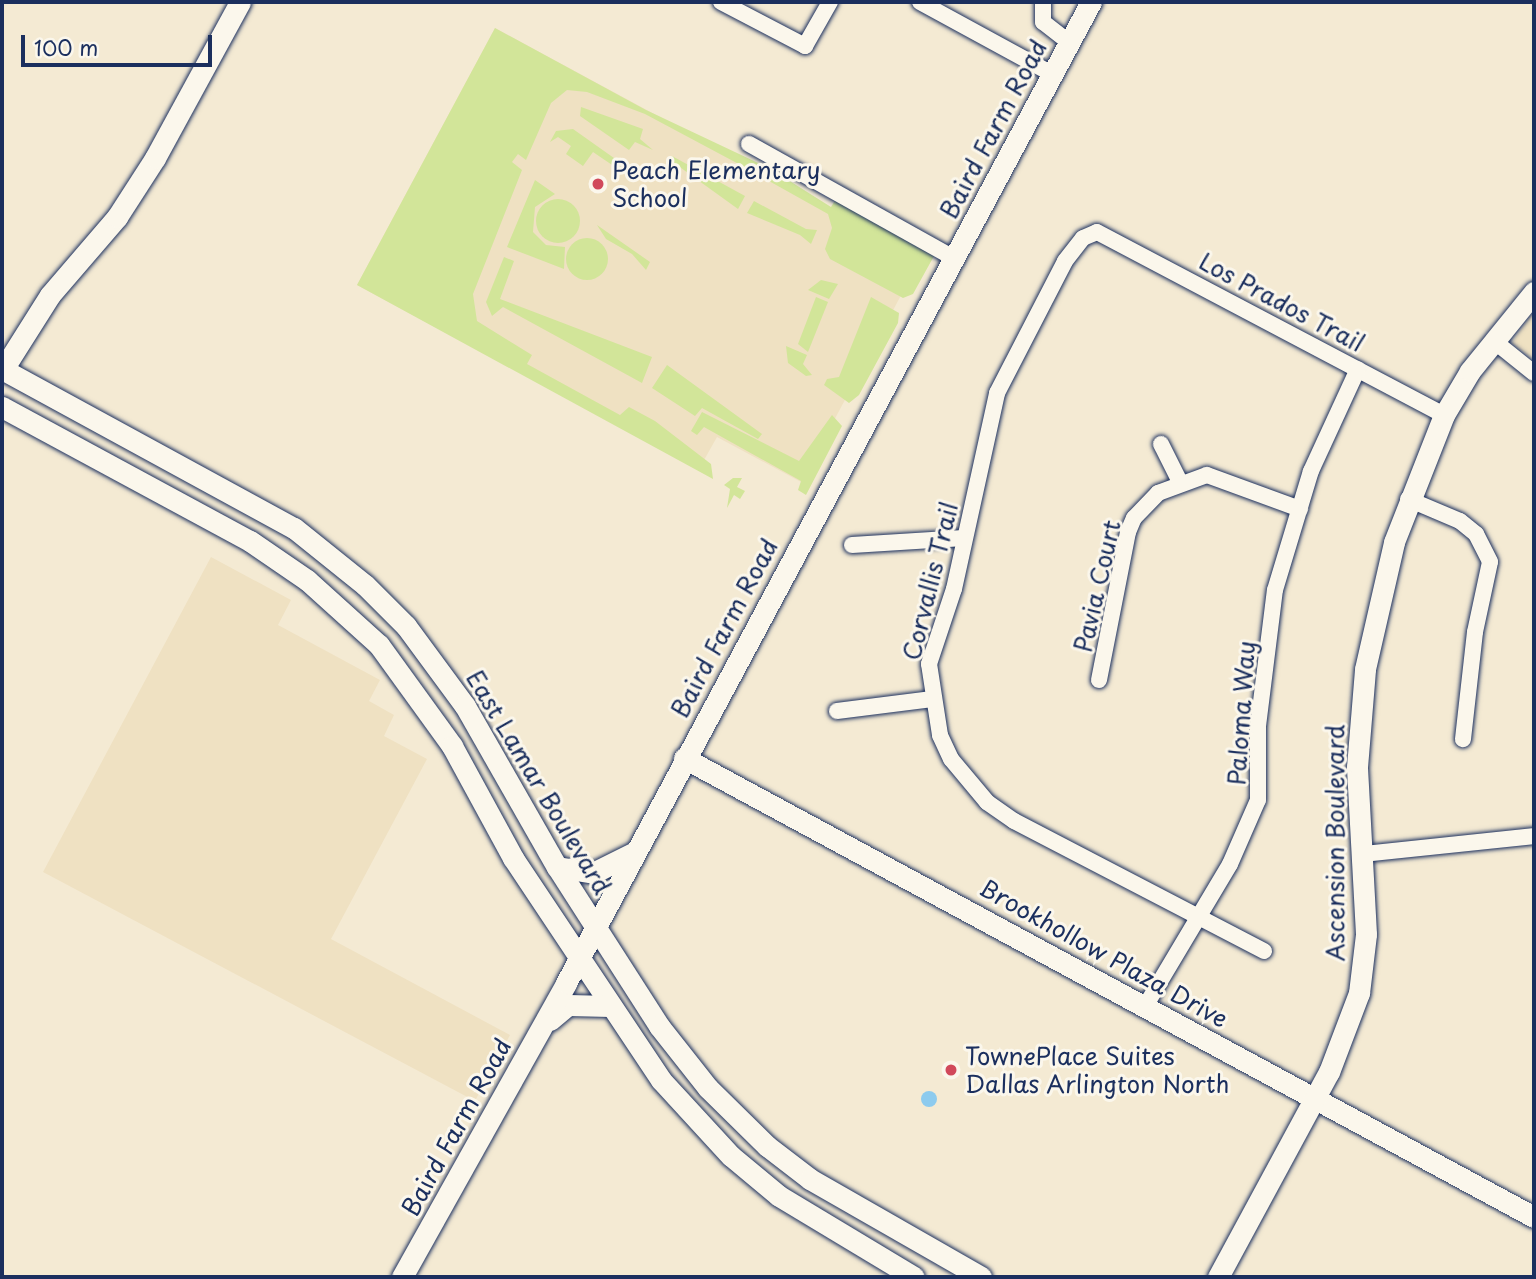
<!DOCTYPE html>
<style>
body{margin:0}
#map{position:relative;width:1536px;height:1279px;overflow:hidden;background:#f4ead3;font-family:"Playpen Sans",sans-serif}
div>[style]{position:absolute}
.built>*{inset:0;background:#efe1c2}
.green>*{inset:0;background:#d2e599}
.round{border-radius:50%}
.water>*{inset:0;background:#8dcbee}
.roads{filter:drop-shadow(0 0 2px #1b2f5e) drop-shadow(0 0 2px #1b2f5e)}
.street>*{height:16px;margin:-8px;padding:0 8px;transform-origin:8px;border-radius:8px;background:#fbf7ec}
.secondary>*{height:21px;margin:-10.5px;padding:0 10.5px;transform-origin:10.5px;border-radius:10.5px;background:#fbf7ec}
.dots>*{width:19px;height:19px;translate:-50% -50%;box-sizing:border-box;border:4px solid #fbf7ec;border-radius:50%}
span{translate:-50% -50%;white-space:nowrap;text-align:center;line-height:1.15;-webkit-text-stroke:6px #fbf7ec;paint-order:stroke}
.street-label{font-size:24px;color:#1b2f5e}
.poi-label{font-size:24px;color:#1b2f5e}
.left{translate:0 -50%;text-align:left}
.frame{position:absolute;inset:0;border:4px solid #1b2f5e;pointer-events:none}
.scale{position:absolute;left:21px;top:35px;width:191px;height:32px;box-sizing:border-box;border:4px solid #1b2f5e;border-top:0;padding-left:9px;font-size:21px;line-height:24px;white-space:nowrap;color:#1b2f5e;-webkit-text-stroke:5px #fbf7ec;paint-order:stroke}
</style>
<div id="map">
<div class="built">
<i style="clip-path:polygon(495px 28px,921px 258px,801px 482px,717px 437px,699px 469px,357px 285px)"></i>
<i style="clip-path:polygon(1534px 311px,1534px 360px,1512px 343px)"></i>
<i style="clip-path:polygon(211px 557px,291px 600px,278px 625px,380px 680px,369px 701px,394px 715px,384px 736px,427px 759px,331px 939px,510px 1035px,475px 1101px,43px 872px)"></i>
</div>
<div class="green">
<i style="clip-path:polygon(495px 28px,646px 110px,771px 169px,763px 177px,645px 114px,587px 92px,567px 90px,551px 103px,526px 160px,518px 154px,512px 162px,522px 170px,473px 294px,477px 321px,532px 355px,527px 364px,620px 415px,629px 407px,655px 421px,711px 464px,713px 479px,357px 285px)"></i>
<i style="clip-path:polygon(581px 107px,643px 129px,640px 139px,653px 150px,635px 142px,629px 150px,580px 116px)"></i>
<i style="clip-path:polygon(573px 129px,621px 163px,618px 169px,593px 152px,583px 166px,566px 154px,571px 146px,558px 137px,550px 142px,556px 131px)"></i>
<i style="clip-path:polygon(672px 156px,745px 196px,738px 209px,670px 160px)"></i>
<i style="clip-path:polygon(777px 173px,831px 207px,836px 199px,934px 256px,913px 294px,903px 298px,830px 259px,825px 249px,832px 228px,828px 214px,769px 181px)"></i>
<i style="clip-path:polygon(535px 180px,555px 194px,535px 207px,533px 232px,546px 245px,565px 247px,564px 269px,507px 247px)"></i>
<i class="round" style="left:536px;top:199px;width:44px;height:44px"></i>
<i style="clip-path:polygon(754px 201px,806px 229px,817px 230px,811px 244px,800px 235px,747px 213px)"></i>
<i style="clip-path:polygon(597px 225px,650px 262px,646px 270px,632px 254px,606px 239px)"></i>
<i class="round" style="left:566px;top:238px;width:42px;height:42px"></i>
<i style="clip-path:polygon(504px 257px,514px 261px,500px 299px,652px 357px,642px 383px,503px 307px,492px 316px,486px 302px)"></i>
<i style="clip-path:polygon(821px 280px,838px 284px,829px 299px,808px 290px)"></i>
<i style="clip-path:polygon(816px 297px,828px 302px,808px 352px,798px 344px)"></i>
<i style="clip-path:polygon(871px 297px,899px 313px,898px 323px,859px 395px,849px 403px,824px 385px,827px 379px,839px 377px)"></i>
<i style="clip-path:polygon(786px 346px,807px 355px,803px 364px,812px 375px,806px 376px,788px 363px)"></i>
<i style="clip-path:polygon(667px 365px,762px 434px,758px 439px,702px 408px,695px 416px,652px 388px)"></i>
<i style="clip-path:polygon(702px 412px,799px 461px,832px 415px,842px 426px,806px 495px,798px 490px,801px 481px,704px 427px,697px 435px,691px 431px)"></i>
<i style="clip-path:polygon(733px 478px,742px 478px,737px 487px,745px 491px,740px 499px,734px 495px,727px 508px,730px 489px,724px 485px)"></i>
</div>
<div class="water">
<i class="round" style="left:921px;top:1091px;width:16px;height:16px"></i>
</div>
<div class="roads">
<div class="street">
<i style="left:721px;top:2px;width:95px;rotate:27.6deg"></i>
<i style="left:805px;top:46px;width:51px;rotate:-60.4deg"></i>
<i style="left:920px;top:2px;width:150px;rotate:28.6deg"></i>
<i style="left:1043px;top:2px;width:20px;rotate:90deg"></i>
<i style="left:1043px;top:22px;width:33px;rotate:38deg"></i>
<i style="left:749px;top:144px;width:235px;rotate:29.1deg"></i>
<i style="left:1494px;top:341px;width:51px;rotate:38.7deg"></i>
<i style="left:1161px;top:444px;width:42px;rotate:63.4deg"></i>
<i style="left:1408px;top:499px;width:56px;rotate:22.9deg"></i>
<i style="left:1460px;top:521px;width:21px;rotate:39deg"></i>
<i style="left:1476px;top:534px;width:31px;rotate:63deg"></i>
<i style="left:1490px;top:562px;width:72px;rotate:102.1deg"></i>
<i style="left:1475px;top:632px;width:108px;rotate:96.4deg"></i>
<i style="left:852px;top:545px;width:112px;rotate:-3.6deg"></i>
<i style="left:1099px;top:680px;width:151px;rotate:-78.9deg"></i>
<i style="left:1128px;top:532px;width:15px;rotate:-67deg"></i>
<i style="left:1134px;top:518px;width:35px;rotate:-46deg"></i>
<i style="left:1158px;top:493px;width:52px;rotate:-20.2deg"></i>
<i style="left:1207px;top:475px;width:99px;rotate:20.1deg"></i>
<i style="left:837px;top:711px;width:96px;rotate:-7.2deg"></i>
<i style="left:1363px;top:854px;width:172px;rotate:-6deg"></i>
<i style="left:1264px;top:951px;width:282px;rotate:-152.5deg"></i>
<i style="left:1014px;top:821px;width:33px;rotate:-145deg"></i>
<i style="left:987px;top:802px;width:56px;rotate:-129.9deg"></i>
<i style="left:951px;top:759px;width:26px;rotate:-115deg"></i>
<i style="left:940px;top:735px;width:72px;rotate:-98.8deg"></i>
<i style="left:929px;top:664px;width:79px;rotate:-71.6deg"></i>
<i style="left:954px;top:589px;width:201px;rotate:-77.6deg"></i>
<i style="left:997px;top:393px;width:148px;rotate:-62.7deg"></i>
<i style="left:1065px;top:261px;width:29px;rotate:-52deg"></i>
<i style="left:1083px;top:238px;width:15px;rotate:-23deg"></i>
<i style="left:1097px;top:232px;width:392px;rotate:27.8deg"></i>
<i style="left:1146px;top:1005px;width:164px;rotate:-59.2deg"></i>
<i style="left:1230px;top:864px;width:70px;rotate:-66.4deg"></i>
<i style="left:1258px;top:800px;width:74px;rotate:-90deg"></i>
<i style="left:1258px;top:726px;width:137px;rotate:-82.9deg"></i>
<i style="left:1275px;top:590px;width:124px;rotate:-73.2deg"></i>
<i style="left:1311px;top:471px;width:112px;rotate:-65.3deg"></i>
</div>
<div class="secondary">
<i style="left:2px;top:369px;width:332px;rotate:28.6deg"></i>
<i style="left:294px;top:528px;width:91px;rotate:38.8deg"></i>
<i style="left:365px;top:585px;width:58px;rotate:45deg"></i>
<i style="left:406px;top:626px;width:99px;rotate:53.6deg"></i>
<i style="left:465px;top:706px;width:185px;rotate:60.3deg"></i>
<i style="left:557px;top:867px;width:189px;rotate:57.3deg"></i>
<i style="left:659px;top:1026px;width:79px;rotate:51.7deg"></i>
<i style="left:708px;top:1088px;width:83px;rotate:44.5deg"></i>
<i style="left:767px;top:1146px;width:54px;rotate:37.5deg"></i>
<i style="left:810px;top:1179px;width:197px;rotate:29.8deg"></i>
<i style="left:2px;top:371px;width:90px;rotate:-57.7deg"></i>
<i style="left:50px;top:295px;width:103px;rotate:-49.3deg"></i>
<i style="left:117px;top:217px;width:70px;rotate:-57.2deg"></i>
<i style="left:155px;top:158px;width:178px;rotate:-61.4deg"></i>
<i style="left:2px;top:407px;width:282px;rotate:28.4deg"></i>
<i style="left:250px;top:541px;width:69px;rotate:34.4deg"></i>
<i style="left:307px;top:580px;width:97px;rotate:42.1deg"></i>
<i style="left:379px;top:645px;width:125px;rotate:54.1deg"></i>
<i style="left:452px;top:746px;width:128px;rotate:61.4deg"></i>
<i style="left:513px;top:858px;width:267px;rotate:56.3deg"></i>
<i style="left:661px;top:1080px;width:103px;rotate:47.4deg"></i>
<i style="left:731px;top:1156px;width:62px;rotate:39.8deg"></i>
<i style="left:779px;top:1196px;width:157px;rotate:31deg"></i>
<i style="left:684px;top:758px;width:966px;rotate:28.37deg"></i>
<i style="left:557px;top:867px;width:36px;rotate:9deg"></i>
<i style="left:593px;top:873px;width:45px;rotate:-26.6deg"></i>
<i style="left:550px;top:1020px;width:23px;rotate:-40deg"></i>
<i style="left:568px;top:1005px;width:42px;rotate:1.4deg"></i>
<i style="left:402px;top:1277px;width:337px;rotate:-60.8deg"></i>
<i style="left:566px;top:983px;width:1113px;rotate:-61.85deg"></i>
<i style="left:1218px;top:1277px;width:233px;rotate:-61.6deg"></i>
<i style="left:1329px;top:1072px;width:85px;rotate:-69.2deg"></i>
<i style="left:1359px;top:993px;width:59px;rotate:-83.2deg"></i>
<i style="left:1366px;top:934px;width:167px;rotate:-93.1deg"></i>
<i style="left:1357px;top:767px;width:98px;rotate:-85.3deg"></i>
<i style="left:1365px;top:669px;width:130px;rotate:-77.1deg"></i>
<i style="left:1394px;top:542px;width:136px;rotate:-68.5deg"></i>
<i style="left:1444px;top:415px;width:51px;rotate:-59.4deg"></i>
<i style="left:1470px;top:371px;width:102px;rotate:-51deg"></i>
</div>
</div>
<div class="dots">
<i style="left:598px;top:184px;background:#d1495b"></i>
<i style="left:951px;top:1070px;background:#d1495b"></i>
</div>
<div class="street-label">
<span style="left:993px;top:129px;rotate:-62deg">Baird Farm Road</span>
<span style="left:1282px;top:302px;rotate:28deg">Los Prados Trail</span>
<span style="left:930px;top:581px;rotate:-76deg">Corvallis Trail</span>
<span style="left:1097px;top:586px;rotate:-77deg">Pavia Court</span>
<span style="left:724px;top:628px;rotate:-62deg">Baird Farm Road</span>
<span style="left:1241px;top:713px;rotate:-86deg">Paloma Way</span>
<span style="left:539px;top:782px;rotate:59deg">East Lamar Boulevard</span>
<span style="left:1335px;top:843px;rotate:-90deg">Ascension Boulevard</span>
<span style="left:1104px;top:953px;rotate:29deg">Brookhollow Plaza Drive</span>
<span style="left:456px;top:1127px;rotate:-61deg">Baird Farm Road</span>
</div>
<div class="poi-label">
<span class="left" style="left:612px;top:184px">Peach Elementary<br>School</span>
<span class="left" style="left:965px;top:1070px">TownePlace Suites<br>Dallas Arlington North</span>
</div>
<div class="frame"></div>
<div class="scale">100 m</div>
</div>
